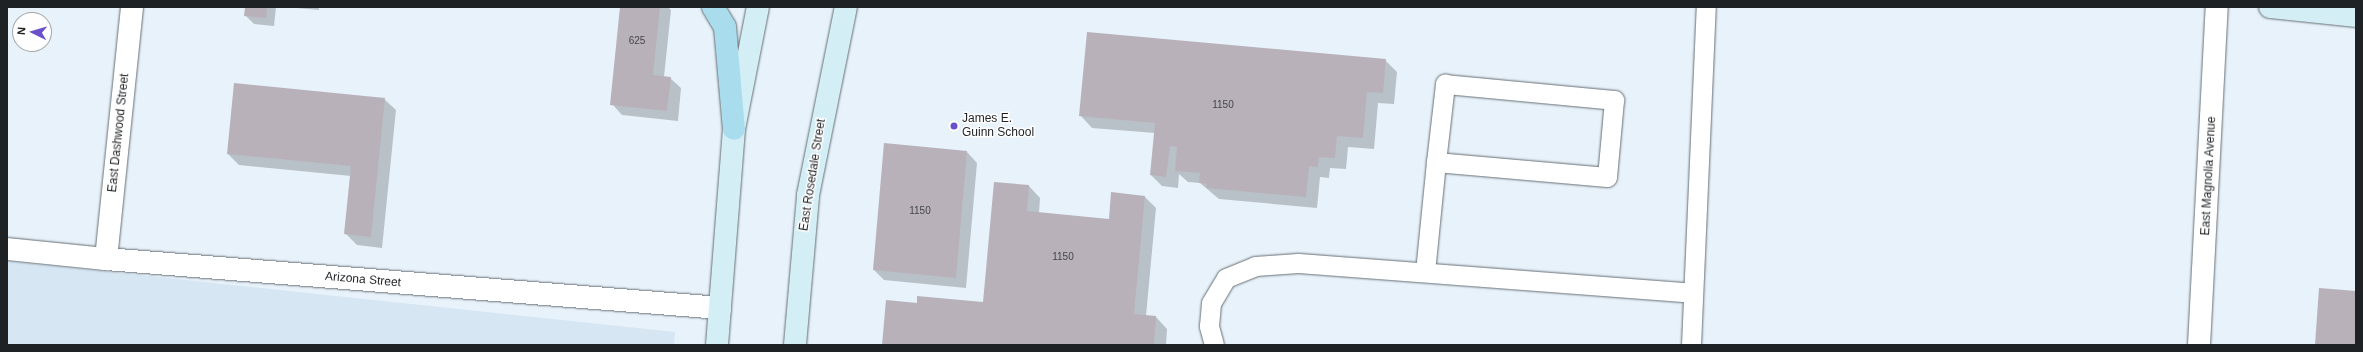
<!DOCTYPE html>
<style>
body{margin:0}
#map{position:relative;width:2363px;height:352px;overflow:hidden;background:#e8f2fa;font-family:Arial,sans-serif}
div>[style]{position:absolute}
.built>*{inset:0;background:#d6e6f3}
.shadow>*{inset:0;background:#0003}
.building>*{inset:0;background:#b8b1ba}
.roads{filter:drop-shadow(0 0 1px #666f75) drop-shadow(0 0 1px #666f75)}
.lane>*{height:19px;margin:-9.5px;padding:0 9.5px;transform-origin:9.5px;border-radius:9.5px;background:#fff}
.street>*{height:22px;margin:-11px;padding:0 11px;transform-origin:11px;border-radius:11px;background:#fff}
.secondary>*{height:22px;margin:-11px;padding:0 11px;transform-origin:11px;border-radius:11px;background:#d4eef6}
.primary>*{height:22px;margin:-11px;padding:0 11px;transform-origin:11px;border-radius:11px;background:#a9dcec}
.dots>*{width:11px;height:11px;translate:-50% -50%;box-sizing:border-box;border:2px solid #fefefe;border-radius:50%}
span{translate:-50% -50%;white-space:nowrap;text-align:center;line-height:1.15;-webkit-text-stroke:3px #fefefe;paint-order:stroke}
.number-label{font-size:10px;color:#45464a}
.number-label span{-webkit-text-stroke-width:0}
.poi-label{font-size:12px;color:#1f2225}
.left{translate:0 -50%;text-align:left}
.street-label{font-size:12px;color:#1f2225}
.frame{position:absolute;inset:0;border:8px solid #1f2225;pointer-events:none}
.north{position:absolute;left:12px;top:12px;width:40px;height:40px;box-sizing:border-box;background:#fefefe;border:1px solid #a5a6a7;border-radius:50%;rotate:275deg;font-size:11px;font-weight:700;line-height:16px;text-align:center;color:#1f2225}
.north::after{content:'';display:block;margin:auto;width:14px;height:18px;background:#6a51cb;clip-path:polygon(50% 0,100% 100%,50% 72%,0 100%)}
</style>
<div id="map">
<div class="built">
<i style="clip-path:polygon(7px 261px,675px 332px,674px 345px,7px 345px)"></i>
</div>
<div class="shadow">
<i style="clip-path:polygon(246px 7px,276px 7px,274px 26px,254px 24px,245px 15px)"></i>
<i style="clip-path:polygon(285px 7px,319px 7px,319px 10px)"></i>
<i style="clip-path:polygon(621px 7px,668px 7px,671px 10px,664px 77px,670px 78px,681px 88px,678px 121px,622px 115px,612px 104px)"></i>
<i style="clip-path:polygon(1385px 60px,1397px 72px,1394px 104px,1378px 103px,1374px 149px,1348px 147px,1346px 169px,1330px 168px,1329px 178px,1320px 177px,1317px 208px,1219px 199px,1200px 183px,1188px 182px,1179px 174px,1178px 188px,1162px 186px,1151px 175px,1155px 133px,1092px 128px,1081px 116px)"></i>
<i style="clip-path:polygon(384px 99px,396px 110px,382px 248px,357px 245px,345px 233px,351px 176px,239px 165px,228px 154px)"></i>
<i style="clip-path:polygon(967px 152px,977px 163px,966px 288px,884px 280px,874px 270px)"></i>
<i style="clip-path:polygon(995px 183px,1029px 186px,1040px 198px,1039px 213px,1110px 220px,1145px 197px,1156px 208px,1146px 316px,1156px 317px,1167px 329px,1166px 345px,883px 345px,918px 304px,984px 303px)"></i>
</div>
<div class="building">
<i style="clip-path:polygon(245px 7px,267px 7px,266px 18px,244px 16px)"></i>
<i style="clip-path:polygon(620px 7px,660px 7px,653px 75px,671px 77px,667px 111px,610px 105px)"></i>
<i style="clip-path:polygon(1087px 32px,1386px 59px,1383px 93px,1367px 92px,1363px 138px,1337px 136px,1335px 158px,1319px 157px,1318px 167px,1309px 166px,1306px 197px,1206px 188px,1207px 184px,1199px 183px,1200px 173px,1175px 171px,1177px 147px,1170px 146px,1166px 177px,1150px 175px,1155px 123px,1079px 116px)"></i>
<i style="clip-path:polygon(234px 83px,385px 98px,371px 237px,344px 234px,351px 166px,227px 154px)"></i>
<i style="clip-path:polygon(884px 143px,967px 151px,956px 278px,873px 270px)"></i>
<i style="clip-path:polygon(994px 182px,1029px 185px,1027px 211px,1109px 219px,1111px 192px,1145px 196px,1134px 314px,1156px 316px,1154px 345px,882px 345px,886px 300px,917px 303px,917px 296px,983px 302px)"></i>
<i style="clip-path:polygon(2319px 288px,2356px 291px,2356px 345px,2315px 345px)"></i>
</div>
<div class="roads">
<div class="lane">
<i style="left:1425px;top:272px;width:111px;rotate:-84.3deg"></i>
<i style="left:1436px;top:162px;width:79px;rotate:-83.4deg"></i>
<i style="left:1445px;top:84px;width:170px;rotate:5.4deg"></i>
<i style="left:1614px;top:100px;width:77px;rotate:95.2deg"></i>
<i style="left:1607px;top:177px;width:172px;rotate:-175deg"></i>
<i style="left:1214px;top:345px;width:20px;rotate:-105deg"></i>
<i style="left:1209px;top:326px;width:23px;rotate:-85deg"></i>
<i style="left:1211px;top:303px;width:29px;rotate:-59deg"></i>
<i style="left:1226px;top:278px;width:31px;rotate:-22deg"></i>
<i style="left:1255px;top:266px;width:43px;rotate:-4deg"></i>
<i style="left:1298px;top:263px;width:396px;rotate:4.3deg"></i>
<i style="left:1691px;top:345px;width:338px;rotate:-87.5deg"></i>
</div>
<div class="street">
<i style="left:7px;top:249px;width:100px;rotate:5.8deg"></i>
<i style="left:106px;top:259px;width:616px;rotate:4.56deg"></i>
<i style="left:106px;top:259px;width:253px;rotate:-84.1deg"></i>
<i style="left:2199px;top:345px;width:338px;rotate:-87deg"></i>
</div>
<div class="secondary">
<i style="left:2270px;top:7px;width:86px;rotate:6deg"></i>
<i style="left:717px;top:345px;width:217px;rotate:-85.5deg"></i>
<i style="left:734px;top:129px;width:124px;rotate:-78.9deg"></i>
<i style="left:795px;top:345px;width:151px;rotate:-85deg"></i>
<i style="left:808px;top:195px;width:192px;rotate:-78.6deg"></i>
</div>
<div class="primary">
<i style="left:713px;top:7px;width:23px;rotate:59deg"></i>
<i style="left:725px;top:27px;width:102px;rotate:85deg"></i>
</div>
</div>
<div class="dots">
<i style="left:954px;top:126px;background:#6a51cb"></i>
</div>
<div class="number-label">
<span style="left:637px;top:41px">625</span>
<span style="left:1223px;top:105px">1150</span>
<span style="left:920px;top:211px">1150</span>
<span style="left:1063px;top:257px">1150</span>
</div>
<div class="poi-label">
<span class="left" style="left:962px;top:126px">James E.<br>Guinn School</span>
</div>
<div class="street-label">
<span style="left:119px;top:133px;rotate:-84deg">East Dashwood Street</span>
<span style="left:813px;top:175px;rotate:-81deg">East Rosedale Street</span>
<span style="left:2209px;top:176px;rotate:-87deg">East Magnolia Avenue</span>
<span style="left:363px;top:280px;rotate:5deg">Arizona Street</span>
</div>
<div class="frame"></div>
<div class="north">N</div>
</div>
